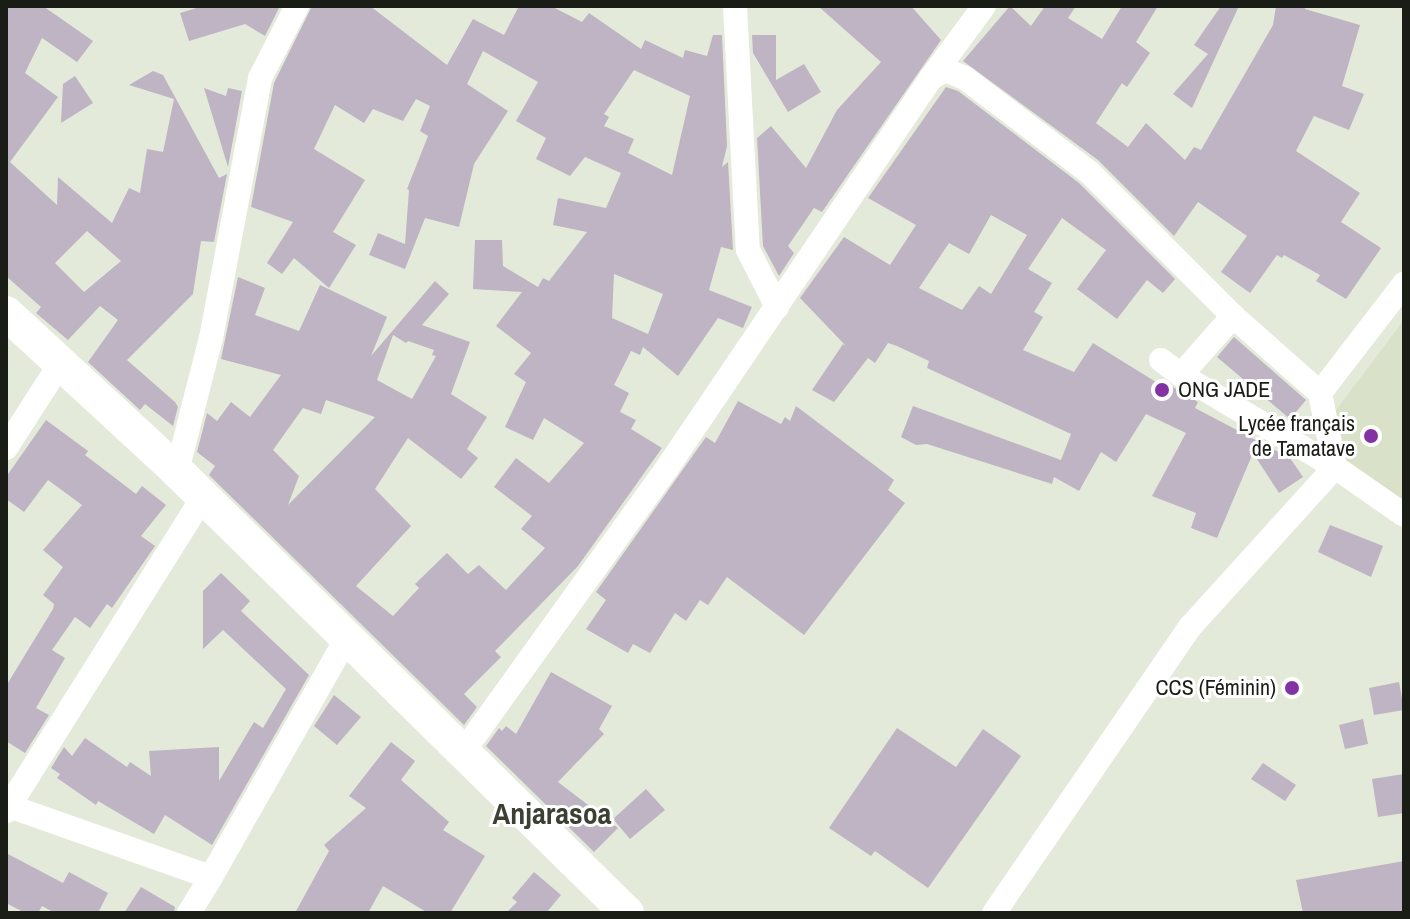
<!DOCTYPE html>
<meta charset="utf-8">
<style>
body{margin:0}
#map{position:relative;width:1410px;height:919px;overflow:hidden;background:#e4ead9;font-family:"Archivo Narrow",sans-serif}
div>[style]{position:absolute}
.built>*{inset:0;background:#d9e1c9}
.building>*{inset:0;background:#beb4c3}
.minor>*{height:24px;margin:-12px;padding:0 12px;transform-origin:12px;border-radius:12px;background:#fff}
.secondary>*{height:34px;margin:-17px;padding:0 17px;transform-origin:17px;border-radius:17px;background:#fff}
.dots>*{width:22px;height:22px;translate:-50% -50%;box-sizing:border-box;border:4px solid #fff;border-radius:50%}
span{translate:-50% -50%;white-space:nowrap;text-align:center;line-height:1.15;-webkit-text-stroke:6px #fff;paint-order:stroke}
.poi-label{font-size:22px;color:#1a1c16}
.left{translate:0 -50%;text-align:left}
.right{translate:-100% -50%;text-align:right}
.district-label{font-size:30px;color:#3b4033;font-weight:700}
.frame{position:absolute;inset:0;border:8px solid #1a1c16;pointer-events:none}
</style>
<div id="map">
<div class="built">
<i style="clip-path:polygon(1404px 320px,1404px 506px,1340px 462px,1336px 410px)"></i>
</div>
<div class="building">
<i style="clip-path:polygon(evenodd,6px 6px,43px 6px,93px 41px,77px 62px,42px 38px,25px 73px,58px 97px,10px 162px,57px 205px,58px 177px,112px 223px,129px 188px,140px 193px,147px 149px,163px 152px,174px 99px,129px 85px,153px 71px,163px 75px,219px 178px,227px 174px,214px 242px,201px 241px,193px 294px,127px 360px,175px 402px,178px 407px,173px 426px,145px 404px,140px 410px,88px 362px,118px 320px,100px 306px,68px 340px,36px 313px,41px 307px,6px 276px,6px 6px,87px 231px,121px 261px,84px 292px,55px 263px,87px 231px)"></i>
<i style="clip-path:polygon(203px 6px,280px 6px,265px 36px,245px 24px,189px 41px,180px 13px)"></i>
<i style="clip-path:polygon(evenodd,312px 6px,370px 6px,447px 65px,473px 19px,504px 35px,519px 6px,551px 6px,582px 22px,589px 13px,641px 49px,645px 40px,683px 58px,685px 50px,707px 56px,713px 35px,722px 35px,727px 146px,722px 167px,728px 162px,733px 250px,721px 247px,709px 290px,752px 307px,743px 328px,718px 318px,678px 376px,643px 347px,640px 355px,631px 351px,614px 385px,629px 393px,620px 412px,636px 420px,631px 429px,662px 448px,578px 566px,495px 651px,501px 657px,464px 694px,477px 707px,464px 725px,209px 475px,215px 466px,197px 452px,207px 413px,217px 421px,231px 402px,250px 417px,281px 375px,221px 359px,238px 277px,265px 288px,255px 315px,299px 331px,320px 285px,387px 317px,371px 356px,435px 281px,449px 294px,422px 325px,470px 342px,451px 394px,487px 417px,467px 449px,478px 458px,461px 479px,408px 438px,375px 489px,411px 526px,356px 586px,393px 616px,419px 588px,415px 584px,447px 553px,468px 574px,479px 565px,506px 590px,545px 548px,521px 529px,532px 516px,494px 487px,516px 458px,549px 483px,584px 443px,544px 418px,533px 440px,505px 427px,526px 382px,514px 374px,531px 353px,496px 326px,522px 292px,473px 289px,475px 240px,502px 240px,503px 266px,538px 287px,543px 278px,549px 281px,587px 232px,553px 225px,558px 198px,606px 208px,621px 173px,585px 157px,570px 176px,536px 159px,546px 138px,516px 121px,538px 82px,483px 51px,467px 84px,508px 111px,474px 164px,459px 227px,425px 218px,405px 269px,369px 255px,378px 233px,405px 244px,409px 190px,407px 189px,428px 136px,420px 131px,430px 106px,416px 99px,403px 121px,373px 109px,364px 123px,335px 105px,314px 149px,365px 180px,333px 232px,356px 245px,329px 288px,294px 258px,282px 274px,267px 263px,293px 222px,251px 207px,274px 83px,312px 6px,634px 70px,690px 96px,672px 175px,628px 153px,634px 139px,604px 126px,609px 117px,604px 114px,634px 70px,312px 6px,614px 274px,663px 294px,648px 334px,612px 318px,614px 274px,312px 6px,393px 335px,406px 343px,408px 341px,434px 350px,432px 355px,436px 356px,412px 399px,377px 380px,393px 335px,312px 6px,326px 400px,375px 417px,288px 505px,299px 476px,273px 450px,303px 408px,321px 414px,326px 400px)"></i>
<i style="clip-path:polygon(818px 6px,911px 6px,941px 40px,822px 212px,814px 208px,788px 246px,794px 253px,779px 276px,763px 246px,757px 138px,771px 126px,806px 168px,837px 110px,881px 62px)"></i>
<i style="clip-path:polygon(1010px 6px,1031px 26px,1045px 6px,1076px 6px,1068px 18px,1102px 39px,1122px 6px,1158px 6px,1136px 42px,1150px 53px,1127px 87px,1122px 83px,1096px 123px,1128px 147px,1146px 123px,1185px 160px,1194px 147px,1201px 150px,1273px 25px,1276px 6px,1305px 6px,1305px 9px,1360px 25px,1342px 86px,1364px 94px,1349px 130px,1314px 116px,1296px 151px,1360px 193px,1341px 222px,1381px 248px,1346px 299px,1316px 281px,1320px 275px,1284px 255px,1282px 258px,1277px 255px,1250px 293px,1221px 272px,1247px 236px,1198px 202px,1174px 236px,1098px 160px,963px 61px)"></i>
<i style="clip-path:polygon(1221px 6px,1239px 6px,1192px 108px,1173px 94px,1208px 54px,1194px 45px)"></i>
<i style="clip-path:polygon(752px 35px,776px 35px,776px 80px,804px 64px,821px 92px,788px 112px,753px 53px)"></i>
<i style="clip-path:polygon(75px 76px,93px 103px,61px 123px,63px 84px)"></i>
<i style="clip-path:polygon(evenodd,946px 87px,958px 91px,1079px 183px,1175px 279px,1163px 293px,1147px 280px,1117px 319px,1077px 289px,1106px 250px,1062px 218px,1028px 269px,1052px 283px,1034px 312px,1043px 317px,1023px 350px,1074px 372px,1093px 343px,1164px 387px,1166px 383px,1198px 402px,1195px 408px,1290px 458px,1303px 477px,1279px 493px,1253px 453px,1217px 538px,1191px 528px,1196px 513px,1152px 496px,1186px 433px,1146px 414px,1116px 462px,1101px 452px,1079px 491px,1054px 477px,1052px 484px,927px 444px,916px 445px,901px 437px,913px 406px,1061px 460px,1071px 434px,927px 368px,929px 361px,897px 346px,888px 343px,875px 363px,868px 358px,834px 402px,812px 390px,843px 344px,846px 346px,800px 298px,844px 237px,890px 265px,916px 225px,868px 198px,946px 87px,991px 215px,1027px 235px,991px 294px,979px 286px,962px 310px,919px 288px,949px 243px,969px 254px,991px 215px)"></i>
<i style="clip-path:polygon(204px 88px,226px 96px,228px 88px,242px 91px,228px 167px)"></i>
<i style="clip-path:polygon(1234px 337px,1306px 400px,1290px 419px,1217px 357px)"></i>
<i style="clip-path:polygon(738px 401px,781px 424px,785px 417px,790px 421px,796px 406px,894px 480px,888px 490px,905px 503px,804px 635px,727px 577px,708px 605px,700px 600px,686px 621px,675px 613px,650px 653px,633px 644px,628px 653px,586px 629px,606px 600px,596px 592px,706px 437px,715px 443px)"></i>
<i style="clip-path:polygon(46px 420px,88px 451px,85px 455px,136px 494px,142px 486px,166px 505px,141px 536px,155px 546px,112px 608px,107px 604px,90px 628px,75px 617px,52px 650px,65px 658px,36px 708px,49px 715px,25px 753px,6px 741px,6px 686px,53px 609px,54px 604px,43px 595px,63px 567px,43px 550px,82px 505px,48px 480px,24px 512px,6px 499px,6px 477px)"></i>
<i style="clip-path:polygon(1330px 525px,1383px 546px,1371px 577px,1318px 552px)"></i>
<i style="clip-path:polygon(221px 573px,250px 601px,241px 611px,309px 675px,212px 845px,165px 815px,154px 834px,98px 801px,96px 805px,57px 778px,60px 774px,51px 768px,64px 747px,72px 756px,85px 738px,127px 767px,130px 762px,151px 776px,149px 751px,219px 747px,219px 781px,254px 722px,263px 728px,286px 689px,223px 630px,203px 649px,203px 591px)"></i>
<i style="clip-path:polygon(551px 672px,612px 706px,599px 729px,604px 734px,558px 782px,618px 828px,594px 852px,486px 746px,499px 728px,502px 731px,506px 726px,516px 734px)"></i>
<i style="clip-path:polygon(1399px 682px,1404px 710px,1374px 715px,1369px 688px)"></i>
<i style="clip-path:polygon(334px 695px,361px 717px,337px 745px,314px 726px)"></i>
<i style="clip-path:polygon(1363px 719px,1368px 744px,1345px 749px,1339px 725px)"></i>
<i style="clip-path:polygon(897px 728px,956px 767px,983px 729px,1021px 756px,928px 888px,875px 851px,871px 856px,829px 828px)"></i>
<i style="clip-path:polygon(391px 742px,415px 761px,401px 780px,449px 822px,443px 830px,485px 856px,450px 913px,428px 913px,383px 886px,368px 913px,295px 913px,329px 851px,324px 845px,366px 808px,349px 796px)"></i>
<i style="clip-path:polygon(1263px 763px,1296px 785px,1285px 801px,1251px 779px)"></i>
<i style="clip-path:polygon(1404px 774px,1404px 813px,1378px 817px,1372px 779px)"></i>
<i style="clip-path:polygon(646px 789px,665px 810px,630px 839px,613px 819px)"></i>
<i style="clip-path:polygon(6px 853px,63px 883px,69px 872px,108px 893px,98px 913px,55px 913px,42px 906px,38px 913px,25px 913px,6px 903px)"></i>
<i style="clip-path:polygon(1404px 861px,1404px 913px,1303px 913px,1296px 880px)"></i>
<i style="clip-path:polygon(534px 872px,561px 895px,546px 913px,506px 913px,517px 902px,512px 898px)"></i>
<i style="clip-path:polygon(141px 887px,175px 907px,174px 913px,124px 913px)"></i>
</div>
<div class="minor">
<i style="left:735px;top:6px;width:244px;rotate:87deg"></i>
<i style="left:748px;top:250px;width:64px;rotate:63deg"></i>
<i style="left:931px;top:78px;width:89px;rotate:-53.6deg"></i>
<i style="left:1161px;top:360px;width:25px;rotate:37deg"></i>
<i style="left:1181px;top:375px;width:79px;rotate:-48.6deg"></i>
<i style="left:1181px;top:375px;width:179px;rotate:30.9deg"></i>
<i style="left:6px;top:448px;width:100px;rotate:-57.3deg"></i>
<i style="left:1335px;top:467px;width:76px;rotate:-101.5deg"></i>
<i style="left:1320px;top:393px;width:138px;rotate:-52.4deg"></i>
<i style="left:177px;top:471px;width:137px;rotate:-75.7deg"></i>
<i style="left:211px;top:338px;width:265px;rotate:-79.3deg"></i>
<i style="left:260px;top:78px;width:81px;rotate:-62.8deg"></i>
<i style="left:463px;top:752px;width:350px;rotate:-54.3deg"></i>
<i style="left:667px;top:468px;width:471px;rotate:-55.9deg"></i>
<i style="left:931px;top:78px;width:16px;rotate:-30deg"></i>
<i style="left:945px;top:70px;width:22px;rotate:22deg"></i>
<i style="left:965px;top:78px;width:156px;rotate:37.2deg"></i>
<i style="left:1089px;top:172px;width:204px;rotate:45deg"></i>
<i style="left:1233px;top:316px;width:116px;rotate:41.5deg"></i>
<i style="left:6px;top:805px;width:217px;rotate:19.4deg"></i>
<i style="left:211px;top:877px;width:275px;rotate:-60.4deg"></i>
<i style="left:6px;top:811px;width:371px;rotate:-57.9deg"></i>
<i style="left:189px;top:913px;width:42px;rotate:-58.6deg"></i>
<i style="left:994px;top:913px;width:347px;rotate:-55.6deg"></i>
<i style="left:1190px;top:627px;width:216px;rotate:-47.8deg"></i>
<i style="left:1335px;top:467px;width:84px;rotate:34.8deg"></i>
</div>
<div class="secondary">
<i style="left:6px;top:313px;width:233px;rotate:42.7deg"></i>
<i style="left:177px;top:471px;width:631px;rotate:44.49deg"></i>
</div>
<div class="dots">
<i style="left:1162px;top:390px;background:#8232a2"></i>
<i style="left:1371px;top:436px;background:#8232a2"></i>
<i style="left:1292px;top:688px;background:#8232a2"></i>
</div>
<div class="poi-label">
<span class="left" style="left:1178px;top:390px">ONG JADE</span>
<span class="right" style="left:1355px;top:436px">Lycée français<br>de Tamatave</span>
<span class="right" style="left:1276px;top:688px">CCS (Féminin)</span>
</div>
<div class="district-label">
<span style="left:552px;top:813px">Anjarasoa</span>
</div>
<div class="frame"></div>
</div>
